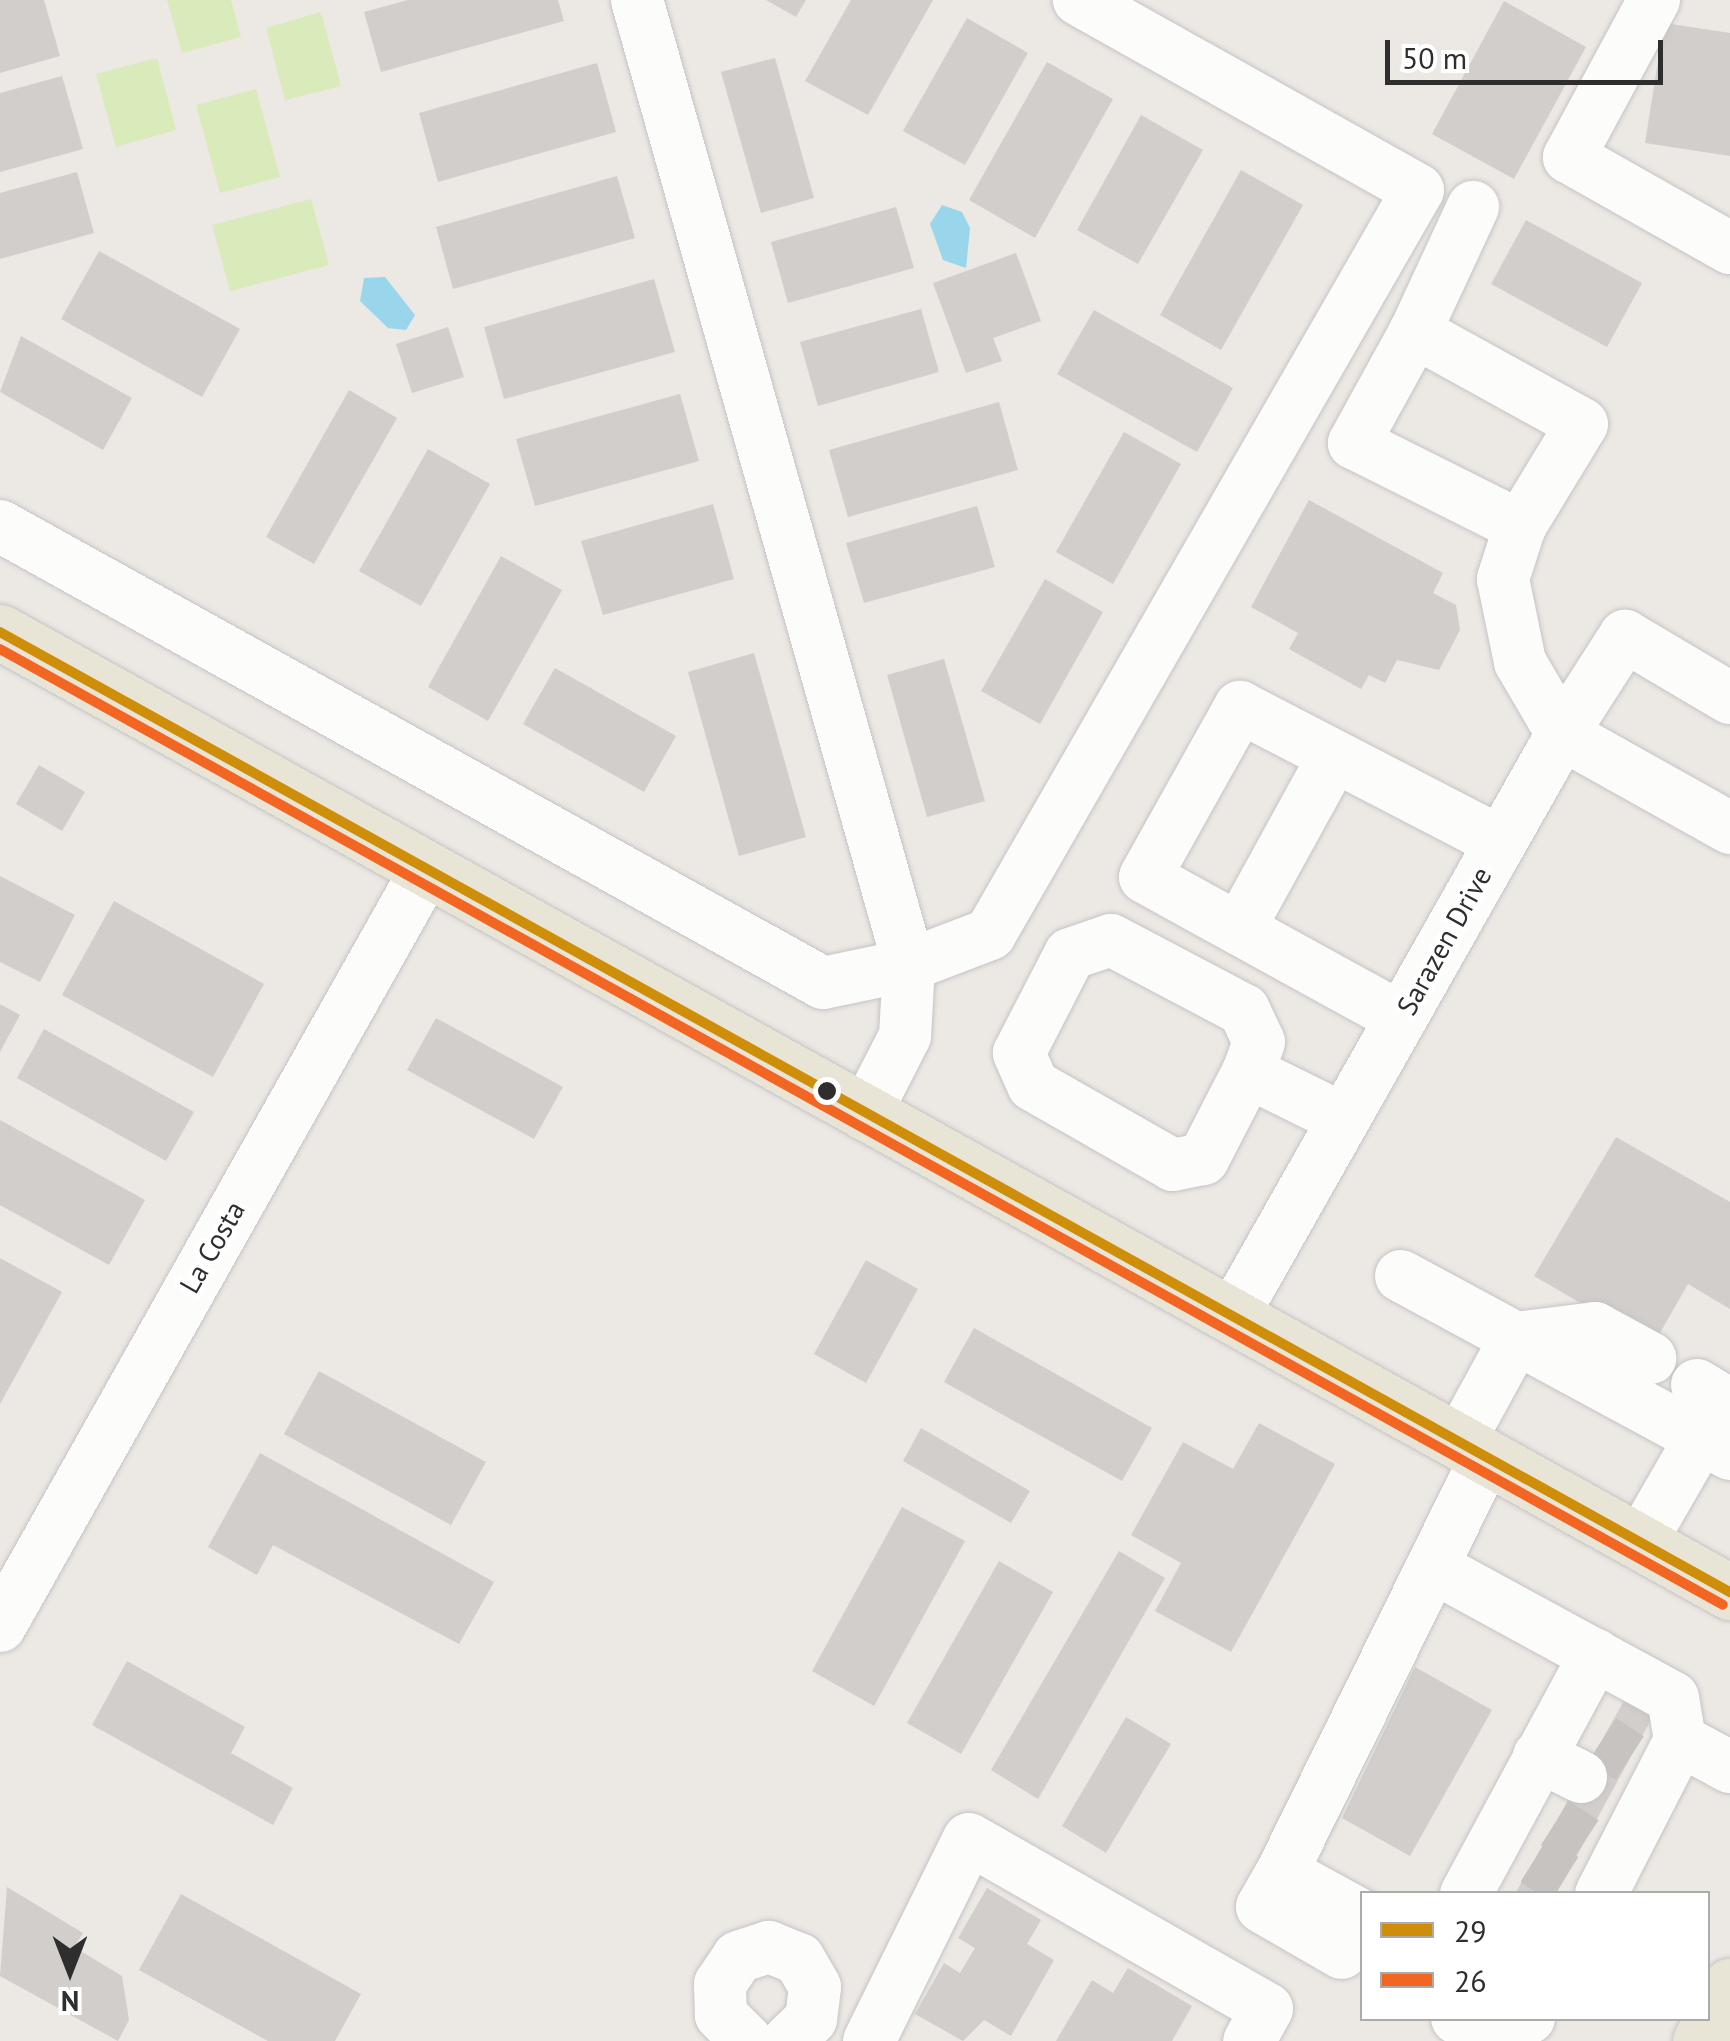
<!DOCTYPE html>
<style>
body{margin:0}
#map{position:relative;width:1730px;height:2041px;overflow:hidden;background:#ece8e4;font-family:"PT Sans",sans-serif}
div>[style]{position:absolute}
.pitch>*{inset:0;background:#d9eabb}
.water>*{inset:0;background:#99d6ec}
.building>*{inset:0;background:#d1cecb}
.minor-tunnel>*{height:52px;margin-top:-26px;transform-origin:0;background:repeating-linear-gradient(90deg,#c6c3c0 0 52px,transparent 0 78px)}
.roads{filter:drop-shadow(0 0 2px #c5c4c5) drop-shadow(0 0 2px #c5c4c5)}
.minor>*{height:52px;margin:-26px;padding:0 26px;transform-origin:26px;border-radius:26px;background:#fcfcfb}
.major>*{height:55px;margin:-27.5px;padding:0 27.5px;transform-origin:27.5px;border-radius:27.5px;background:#e8e4d6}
.bus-1>*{height:10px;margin:-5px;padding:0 5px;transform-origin:5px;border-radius:5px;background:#cf8e09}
.bus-2>*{height:10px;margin:-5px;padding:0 5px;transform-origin:5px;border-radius:5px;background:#f26522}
.dots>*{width:28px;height:28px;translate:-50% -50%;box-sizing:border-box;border:5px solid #fff;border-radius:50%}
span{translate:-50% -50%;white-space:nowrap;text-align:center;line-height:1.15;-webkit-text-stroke:9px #fff;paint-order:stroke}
.street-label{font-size:28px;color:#2e2e2e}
.legend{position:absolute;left:1360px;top:1891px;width:350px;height:130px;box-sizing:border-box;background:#fff;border:2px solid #ababab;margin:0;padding:12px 18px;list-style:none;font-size:30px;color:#2e2e2e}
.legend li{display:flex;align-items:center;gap:20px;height:50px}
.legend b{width:50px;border:2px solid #ababab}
.north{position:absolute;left:20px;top:1921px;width:100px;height:100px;-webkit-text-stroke:8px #fff;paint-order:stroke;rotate:180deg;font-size:28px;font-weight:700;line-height:40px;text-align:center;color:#2e2e2e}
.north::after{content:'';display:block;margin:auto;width:35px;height:45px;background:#2e2e2e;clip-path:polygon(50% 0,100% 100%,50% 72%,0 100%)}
.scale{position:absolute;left:1385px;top:40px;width:278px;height:45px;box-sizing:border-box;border:5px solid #2e2e2e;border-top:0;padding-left:12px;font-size:30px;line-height:35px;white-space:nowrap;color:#2e2e2e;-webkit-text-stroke:8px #fff;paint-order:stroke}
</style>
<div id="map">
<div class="pitch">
<i style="clip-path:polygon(167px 0,231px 0,241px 37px,182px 53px)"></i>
<i style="clip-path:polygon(321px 12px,341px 86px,285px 100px,266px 28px)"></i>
<i style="clip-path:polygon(157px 58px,176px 130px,116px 147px,96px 74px)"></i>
<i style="clip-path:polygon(256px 89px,280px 177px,220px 193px,196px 105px)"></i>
<i style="clip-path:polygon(311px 199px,329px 265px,230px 291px,212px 225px)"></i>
</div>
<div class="water">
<i style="clip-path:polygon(942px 205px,962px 212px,970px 228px,966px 268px,943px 260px,930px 224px)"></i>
<i style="clip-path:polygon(385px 277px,415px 315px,406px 330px,388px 328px,360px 301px,364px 278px)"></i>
</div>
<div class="building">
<i style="clip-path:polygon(0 0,44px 0,60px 56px,0 73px)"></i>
<i style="clip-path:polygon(408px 0,558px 0,564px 21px,381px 72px,364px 12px)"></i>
<i style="clip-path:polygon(766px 0,806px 0,796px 17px)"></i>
<i style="clip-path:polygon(851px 0,933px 0,868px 115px,805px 81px)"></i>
<i style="clip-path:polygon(1504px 1px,1586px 47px,1514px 179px,1432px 134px)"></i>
<i style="clip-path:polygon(967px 18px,1028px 53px,965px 165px,903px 131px)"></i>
<i style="clip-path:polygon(1664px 23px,1730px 33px,1730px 156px,1645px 143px)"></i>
<i style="clip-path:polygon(775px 58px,814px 198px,761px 213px,721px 72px)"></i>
<i style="clip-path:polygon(1047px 62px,1113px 99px,1035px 238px,969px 200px)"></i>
<i style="clip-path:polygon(597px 63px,616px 132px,438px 182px,419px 113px)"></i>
<i style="clip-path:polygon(62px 76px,83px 149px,0 172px,0 93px)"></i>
<i style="clip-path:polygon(1141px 115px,1203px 150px,1138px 264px,1077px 230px)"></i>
<i style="clip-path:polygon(1241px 170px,1303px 205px,1221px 350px,1160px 315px)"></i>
<i style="clip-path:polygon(77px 172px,94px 233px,0 259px,0 193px)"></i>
<i style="clip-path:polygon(617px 176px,635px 238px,453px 289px,436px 227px)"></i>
<i style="clip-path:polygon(896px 207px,914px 268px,788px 303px,771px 242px)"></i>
<i style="clip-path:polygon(1526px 220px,1642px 283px,1607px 347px,1491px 284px)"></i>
<i style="clip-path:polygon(99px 251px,240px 329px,202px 397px,61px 319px)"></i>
<i style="clip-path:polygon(1016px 253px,1041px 321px,993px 338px,1002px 361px,966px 373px,933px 283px)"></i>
<i style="clip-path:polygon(654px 279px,675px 352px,504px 399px,484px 327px)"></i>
<i style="clip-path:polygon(921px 309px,939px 372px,818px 406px,800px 342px)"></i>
<i style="clip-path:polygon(1094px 310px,1233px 388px,1197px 452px,1057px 374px)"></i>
<i style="clip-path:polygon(448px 327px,464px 377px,412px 393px,396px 344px)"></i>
<i style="clip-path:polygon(21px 336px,132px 398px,103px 450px,0 392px)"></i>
<i style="clip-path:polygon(349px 390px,397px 418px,314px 564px,266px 537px)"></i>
<i style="clip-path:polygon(680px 394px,699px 461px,535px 506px,516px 439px)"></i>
<i style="clip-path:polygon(999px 402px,1018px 470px,848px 517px,829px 450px)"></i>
<i style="clip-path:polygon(1124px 432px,1181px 464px,1113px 584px,1056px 552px)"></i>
<i style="clip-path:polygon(428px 449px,490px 484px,421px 606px,359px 571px)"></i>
<i style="clip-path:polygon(1309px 500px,1443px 573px,1433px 593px,1456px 605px,1460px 630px,1439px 670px,1397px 660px,1385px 683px,1369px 675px,1361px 689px,1289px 649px,1298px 633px,1251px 607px)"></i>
<i style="clip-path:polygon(713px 504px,734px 579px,603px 615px,581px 541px)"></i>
<i style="clip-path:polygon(977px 506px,995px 567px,864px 603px,846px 543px)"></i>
<i style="clip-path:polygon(501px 556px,562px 590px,488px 721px,428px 687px)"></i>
<i style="clip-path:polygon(1045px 579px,1103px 612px,1040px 724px,981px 691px)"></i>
<i style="clip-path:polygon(754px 653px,806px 837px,739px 856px,688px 672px)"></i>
<i style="clip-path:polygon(944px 659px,985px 801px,927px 817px,887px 675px)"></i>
<i style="clip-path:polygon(555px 668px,676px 736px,644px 792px,523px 724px)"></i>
<i style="clip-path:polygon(39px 765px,85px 792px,62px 831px,16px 804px)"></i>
<i style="clip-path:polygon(0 876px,75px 915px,40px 982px,0 962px)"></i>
<i style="clip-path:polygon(114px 901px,264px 984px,213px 1077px,62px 995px)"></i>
<i style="clip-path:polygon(0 1004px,20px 1015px,0 1052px)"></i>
<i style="clip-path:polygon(436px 1018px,563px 1087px,534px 1139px,407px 1070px)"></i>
<i style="clip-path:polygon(44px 1029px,194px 1112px,166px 1161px,17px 1078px)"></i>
<i style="clip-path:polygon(0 1120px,145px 1200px,109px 1265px,0 1205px)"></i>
<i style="clip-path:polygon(1616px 1137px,1730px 1202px,1730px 1309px,1688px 1284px,1653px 1345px,1534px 1276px)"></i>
<i style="clip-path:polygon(0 1258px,62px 1292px,0 1404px)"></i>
<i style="clip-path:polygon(866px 1260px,918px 1289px,866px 1383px,814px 1354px)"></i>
<i style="clip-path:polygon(974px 1328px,1152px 1428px,1122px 1481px,944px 1382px)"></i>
<i style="clip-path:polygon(319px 1371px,486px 1462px,451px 1525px,284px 1434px)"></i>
<i style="clip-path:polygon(1259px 1423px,1335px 1464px,1231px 1652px,1155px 1611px,1181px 1563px,1131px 1535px,1183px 1442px,1233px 1469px)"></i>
<i style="clip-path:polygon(921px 1428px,1030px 1491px,1011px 1523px,903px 1461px)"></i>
<i style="clip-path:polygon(260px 1453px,494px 1582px,459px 1644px,273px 1545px,257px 1575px,208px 1547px)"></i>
<i style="clip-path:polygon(902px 1507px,965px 1541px,874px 1706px,812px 1671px)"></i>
<i style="clip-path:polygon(1119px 1551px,1165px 1578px,1038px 1799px,991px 1770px)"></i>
<i style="clip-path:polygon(999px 1561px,1053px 1592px,961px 1754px,907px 1723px)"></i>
<i style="clip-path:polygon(127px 1661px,245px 1727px,231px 1753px,293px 1788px,273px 1825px,92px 1725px)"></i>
<i style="clip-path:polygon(1415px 1667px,1492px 1710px,1410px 1856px,1342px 1818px)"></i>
<i style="clip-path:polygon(1625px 1699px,1653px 1716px,1556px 1894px,1515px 1894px)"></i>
<i style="clip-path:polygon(1126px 1717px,1171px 1744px,1106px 1853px,1062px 1826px)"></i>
<i style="clip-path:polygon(7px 1887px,83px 1933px,74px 1947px,122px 1976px,129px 2020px,118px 2041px,0 1976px)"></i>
<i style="clip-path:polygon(987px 1888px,1041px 1920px,1027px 1944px,1054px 1960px,1011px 2036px,984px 2020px,963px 2041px,915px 2014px,944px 1963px,960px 1973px,975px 1948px,958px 1938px)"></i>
<i style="clip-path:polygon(181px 1894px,361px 1994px,335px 2041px,268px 2041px,139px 1970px)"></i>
<i style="clip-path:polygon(1128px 1968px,1192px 2006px,1172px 2041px,1056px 2041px,1092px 1980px,1113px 1993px)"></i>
</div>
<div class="minor-tunnel">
<i style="left:1602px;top:1740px;width:33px;rotate:33deg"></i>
<i style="left:1555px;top:1823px;width:35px;rotate:33deg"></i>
<i style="left:1534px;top:1860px;width:36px;rotate:32deg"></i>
</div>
<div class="roads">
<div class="minor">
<i style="left:637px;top:0;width:1003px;rotate:74.26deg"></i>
<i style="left:909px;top:965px;width:71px;rotate:93.2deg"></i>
<i style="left:905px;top:1036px;width:88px;rotate:117.1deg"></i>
<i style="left:1654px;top:0;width:179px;rotate:118.4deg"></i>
<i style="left:1569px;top:157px;width:185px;rotate:29.5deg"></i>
<i style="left:1415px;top:332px;width:138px;rotate:-65.1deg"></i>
<i style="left:0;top:526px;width:941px;rotate:29.04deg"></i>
<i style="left:823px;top:983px;width:88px;rotate:-11.8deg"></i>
<i style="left:909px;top:965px;width:87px;rotate:-20.9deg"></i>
<i style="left:990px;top:934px;width:858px;rotate:-60.09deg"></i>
<i style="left:1418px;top:190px;width:389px;rotate:-150.7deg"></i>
<i style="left:1520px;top:526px;width:119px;rotate:-58.7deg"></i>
<i style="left:1582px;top:424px;width:191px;rotate:-151.1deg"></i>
<i style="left:1415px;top:332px;width:127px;rotate:118.8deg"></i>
<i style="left:1354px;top:443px;width:186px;rotate:26.6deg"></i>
<i style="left:1520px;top:526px;width:56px;rotate:107.8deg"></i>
<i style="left:1503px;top:579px;width:85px;rotate:78.4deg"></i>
<i style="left:1520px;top:662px;width:83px;rotate:59.7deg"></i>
<i style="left:1562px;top:734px;width:117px;rotate:-57.3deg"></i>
<i style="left:1625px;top:636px;width:122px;rotate:30.6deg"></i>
<i style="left:1239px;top:929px;width:197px;rotate:-61.2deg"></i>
<i style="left:1401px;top:1018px;width:292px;rotate:-151.2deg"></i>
<i style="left:1145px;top:877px;width:195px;rotate:-60.8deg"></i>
<i style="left:1240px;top:707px;width:293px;rotate:27.4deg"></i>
<i style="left:1248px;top:1072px;width:98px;rotate:117.3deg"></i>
<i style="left:1203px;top:1159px;width:31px;rotate:169deg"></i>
<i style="left:1173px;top:1165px;width:161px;rotate:-150.3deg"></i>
<i style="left:1033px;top:1085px;width:35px;rotate:-114deg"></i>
<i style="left:1019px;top:1053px;width:111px;rotate:-62.7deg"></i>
<i style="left:1070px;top:954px;width:43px;rotate:-18.9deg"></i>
<i style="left:1111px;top:940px;width:150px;rotate:27.8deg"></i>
<i style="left:1244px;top:1010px;width:35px;rotate:65deg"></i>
<i style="left:1259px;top:1042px;width:32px;rotate:110deg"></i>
<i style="left:1248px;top:1072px;width:106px;rotate:26.3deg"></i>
<i style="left:1401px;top:1276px;width:374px;rotate:28.4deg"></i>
<i style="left:1232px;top:1317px;width:670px;rotate:-60.49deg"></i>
<i style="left:1562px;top:734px;width:193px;rotate:29.2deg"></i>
<i style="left:1697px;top:1385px;width:29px;rotate:31deg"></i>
<i style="left:1722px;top:1400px;width:47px;rotate:80.1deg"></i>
<i style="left:1459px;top:1442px;width:119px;rotate:-61.3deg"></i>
<i style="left:1516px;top:1338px;width:80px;rotate:-7.2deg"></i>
<i style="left:1595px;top:1328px;width:63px;rotate:28.6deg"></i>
<i style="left:1640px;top:1543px;width:120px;rotate:-60deg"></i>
<i style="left:1433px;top:1567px;width:273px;rotate:28.6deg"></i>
<i style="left:1673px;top:1698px;width:43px;rotate:80.5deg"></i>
<i style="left:1680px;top:1740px;width:57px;rotate:28.4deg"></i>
<i style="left:0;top:1626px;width:868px;rotate:-60.6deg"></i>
<i style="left:1539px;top:1756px;width:47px;rotate:26.6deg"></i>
<i style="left:1282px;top:1872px;width:40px;rotate:119.7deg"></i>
<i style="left:1262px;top:1907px;width:92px;rotate:29.9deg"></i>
<i style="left:1466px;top:1894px;width:272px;rotate:-61.6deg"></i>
<i style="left:1601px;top:1894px;width:173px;rotate:-62.8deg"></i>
<i style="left:1362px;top:1916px;width:91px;rotate:-151.2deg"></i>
<i style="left:1282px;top:1872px;width:462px;rotate:-63.8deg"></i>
<i style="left:1457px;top:2018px;width:38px;rotate:29deg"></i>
<i style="left:1490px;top:2036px;width:43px;rotate:-24.8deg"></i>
<i style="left:747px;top:2041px;width:37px;rotate:-135deg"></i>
<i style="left:721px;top:2015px;width:31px;rotate:-92deg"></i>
<i style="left:720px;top:1984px;width:32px;rotate:-56deg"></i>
<i style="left:738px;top:1957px;width:33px;rotate:-18deg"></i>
<i style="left:769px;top:1947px;width:32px;rotate:22deg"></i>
<i style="left:799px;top:1959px;width:32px;rotate:60deg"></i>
<i style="left:815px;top:1987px;width:32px;rotate:97deg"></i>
<i style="left:811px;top:2019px;width:32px;rotate:136deg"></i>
<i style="left:869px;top:2041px;width:225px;rotate:-63.7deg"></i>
<i style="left:969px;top:1839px;width:343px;rotate:29.7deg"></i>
<i style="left:1267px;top:2009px;width:37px;rotate:119deg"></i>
</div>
<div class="major">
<i style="left:0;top:632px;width:1979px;rotate:29.03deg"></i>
<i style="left:1700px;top:2041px;width:63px;rotate:-61.4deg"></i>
</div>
</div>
<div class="bus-1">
<i style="left:0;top:632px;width:1979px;rotate:29.03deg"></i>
</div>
<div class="bus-2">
<i style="left:0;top:649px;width:1970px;rotate:29.02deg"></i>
</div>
<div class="dots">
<i style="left:827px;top:1091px;background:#2e2e2e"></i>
</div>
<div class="street-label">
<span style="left:1444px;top:941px;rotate:-61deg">Sarazen Drive</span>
<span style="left:212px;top:1247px;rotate:-60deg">La Costa</span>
</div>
<ul class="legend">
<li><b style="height:12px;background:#cf8e09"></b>29</li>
<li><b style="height:12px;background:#f26522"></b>26</li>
</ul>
<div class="north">N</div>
<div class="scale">50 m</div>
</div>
